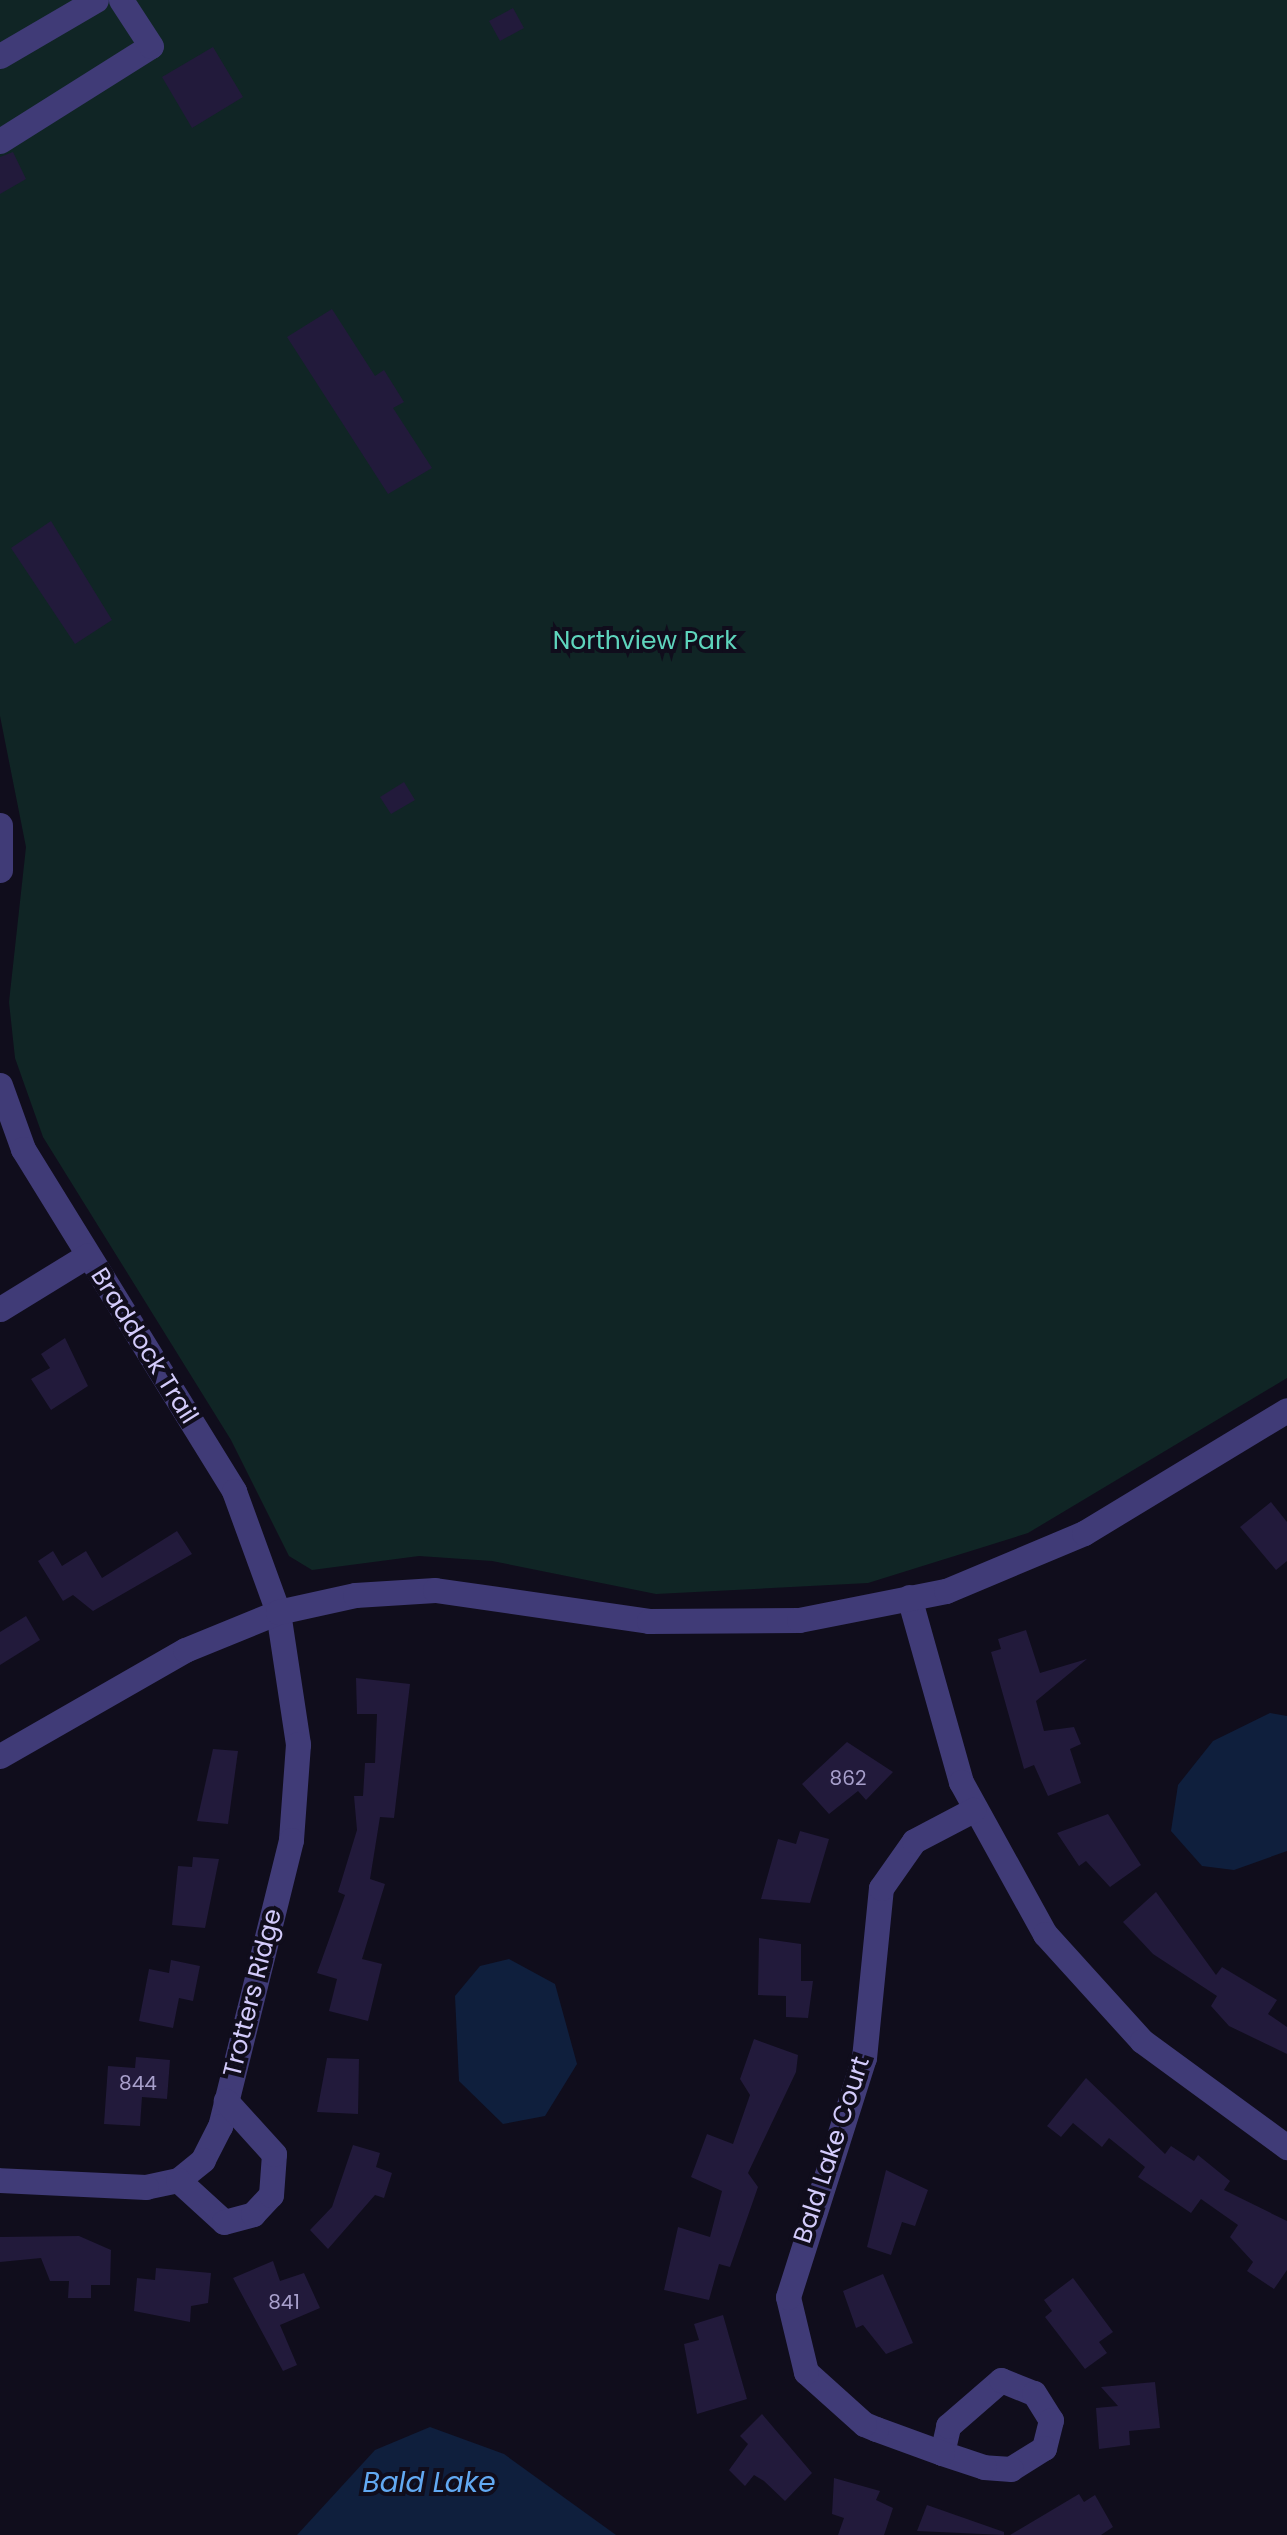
<!DOCTYPE html>
<style>
body{margin:0}
#map{position:relative;width:1287px;height:2535px;overflow:hidden;background:#100d1c;font-family:Poppins,sans-serif}
div>[style]{position:absolute}
.green>*{inset:0;background:#102525}
.water>*{inset:0;background:#0f1f3d}
.building>*{inset:0;background:#221a3b}
.minor>*{height:25px;margin:-12.5px;padding:0 12.5px;transform-origin:12.5px;border-radius:12.5px;background:#403b77}
span{translate:-50% -50%;white-space:nowrap;text-align:center;line-height:1.15;-webkit-text-stroke:8px #100d1c;paint-order:stroke}
.number-label{font-size:20px;color:#a79fcb}
.number-label span{-webkit-text-stroke-width:0}
.park-label{font-size:25px;color:#5ed4bc}
.street-label{font-size:25px;color:#d3cbfb}
.water-label{font-size:28px;color:#62a9f2;font-style:italic}
</style>
<div id="map">
<div class="green">
<i style="clip-path:polygon(0 0,1287px 0,1287px 1378px,1028px 1533px,868px 1583px,656px 1594px,492px 1561px,419px 1556px,312px 1570px,289px 1556px,231px 1440px,43px 1137px,15px 1058px,9px 1002px,26px 847px,0 716px)"></i>
</div>
<div class="water">
<i style="clip-path:polygon(1270px 1713px,1287px 1716px,1287px 1851px,1234px 1870px,1202px 1866px,1171px 1831px,1178px 1785px,1213px 1741px)"></i>
<i style="clip-path:polygon(509px 1959px,555px 1984px,577px 2064px,545px 2116px,503px 2124px,459px 2081px,455px 1996px,480px 1966px)"></i>
<i style="clip-path:polygon(430px 2427px,504px 2454px,616px 2535px,297px 2535px,375px 2450px)"></i>
</div>
<div class="building">
<i style="clip-path:polygon(513px 8px,524px 28px,500px 41px,489px 21px)"></i>
<i style="clip-path:polygon(213px 47px,243px 97px,192px 128px,162px 77px)"></i>
<i style="clip-path:polygon(13px 152px,26px 179px,0 194px,0 157px)"></i>
<i style="clip-path:polygon(332px 309px,375px 376px,384px 370px,404px 402px,393px 408px,432px 468px,388px 494px,287px 337px)"></i>
<i style="clip-path:polygon(51px 521px,112px 620px,75px 644px,11px 548px)"></i>
<i style="clip-path:polygon(404px 782px,415px 800px,391px 814px,380px 797px)"></i>
<i style="clip-path:polygon(65px 1338px,88px 1386px,51px 1410px,31px 1379px,50px 1368px,41px 1354px)"></i>
<i style="clip-path:polygon(1271px 1502px,1287px 1522px,1287px 1561px,1276px 1570px,1240px 1527px)"></i>
<i style="clip-path:polygon(177px 1531px,192px 1554px,93px 1611px,73px 1595px,63px 1601px,38px 1561px,53px 1551px,62px 1566px,86px 1551px,102px 1578px)"></i>
<i style="clip-path:polygon(26px 1616px,40px 1640px,0 1665px,0 1632px)"></i>
<i style="clip-path:polygon(1026px 1630px,1040px 1673px,1087px 1659px,1036px 1701px,1044px 1731px,1074px 1727px,1081px 1744px,1070px 1749px,1081px 1783px,1048px 1796px,1034px 1765px,1024px 1769px,991px 1652px,1001px 1649px,998px 1639px)"></i>
<i style="clip-path:polygon(356px 1678px,410px 1684px,394px 1818px,380px 1817px,370px 1879px,385px 1884px,362px 1959px,382px 1964px,368px 2021px,329px 2011px,337px 1979px,317px 1973px,345px 1895px,338px 1892px,357px 1830px,354px 1796px,363px 1796px,365px 1763px,375px 1763px,377px 1714px,357px 1714px)"></i>
<i style="clip-path:polygon(847px 1742px,893px 1772px,866px 1800px,858px 1791px,829px 1814px,802px 1784px)"></i>
<i style="clip-path:polygon(213px 1749px,238px 1751px,228px 1824px,197px 1821px)"></i>
<i style="clip-path:polygon(1108px 1814px,1141px 1865px,1110px 1887px,1086px 1861px,1079px 1866px,1057px 1833px)"></i>
<i style="clip-path:polygon(800px 1831px,829px 1839px,810px 1903px,761px 1899px,778px 1839px,796px 1844px)"></i>
<i style="clip-path:polygon(193px 1857px,219px 1859px,205px 1928px,172px 1925px,178px 1866px,192px 1867px)"></i>
<i style="clip-path:polygon(1156px 1892px,1216px 1975px,1222px 1967px,1277px 2000px,1268px 2014px,1287px 2027px,1287px 2054px,1229px 2026px,1211px 2006px,1217px 1996px,1153px 1954px,1123px 1922px)"></i>
<i style="clip-path:polygon(759px 1938px,801px 1944px,801px 1981px,813px 1981px,808px 2018px,786px 2017px,786px 1996px,758px 1995px)"></i>
<i style="clip-path:polygon(171px 1960px,200px 1966px,193px 2001px,179px 1998px,173px 2028px,139px 2021px,149px 1969px,169px 1973px)"></i>
<i style="clip-path:polygon(754px 2039px,798px 2055px,796px 2072px,748px 2173px,758px 2187px,730px 2267px,719px 2264px,709px 2300px,664px 2290px,678px 2227px,710px 2237px,722px 2191px,691px 2177px,707px 2134px,733px 2144px,750px 2095px,740px 2079px)"></i>
<i style="clip-path:polygon(136px 2057px,170px 2060px,167px 2099px,142px 2097px,140px 2126px,104px 2124px,108px 2066px,135px 2068px)"></i>
<i style="clip-path:polygon(327px 2058px,359px 2059px,358px 2114px,317px 2112px)"></i>
<i style="clip-path:polygon(1086px 2078px,1165px 2154px,1171px 2146px,1194px 2161px,1198px 2155px,1230px 2181px,1224px 2190px,1287px 2221px,1287px 2270px,1274px 2289px,1247px 2271px,1253px 2262px,1230px 2237px,1238px 2225px,1201px 2199px,1191px 2213px,1138px 2177px,1145px 2167px,1109px 2138px,1102px 2147px,1073px 2123px,1061px 2137px,1047px 2126px)"></i>
<i style="clip-path:polygon(353px 2145px,380px 2153px,376px 2167px,392px 2173px,384px 2198px,375px 2195px,328px 2249px,310px 2230px,332px 2207px)"></i>
<i style="clip-path:polygon(886px 2170px,928px 2190px,915px 2226px,902px 2222px,891px 2255px,867px 2247px)"></i>
<i style="clip-path:polygon(79px 2236px,111px 2250px,110px 2285px,91px 2285px,91px 2298px,68px 2298px,69px 2281px,50px 2281px,41px 2258px,0 2262px,0 2237px)"></i>
<i style="clip-path:polygon(273px 2261px,280px 2281px,304px 2273px,320px 2308px,280px 2325px,297px 2365px,283px 2371px,233px 2278px)"></i>
<i style="clip-path:polygon(156px 2268px,211px 2273px,208px 2303px,191px 2306px,190px 2322px,134px 2311px,137px 2278px,155px 2280px)"></i>
<i style="clip-path:polygon(883px 2274px,913px 2343px,886px 2354px,863px 2325px,856px 2328px,843px 2291px)"></i>
<i style="clip-path:polygon(1073px 2278px,1113px 2332px,1099px 2342px,1107px 2353px,1085px 2369px,1045px 2317px,1052px 2311px,1044px 2300px)"></i>
<i style="clip-path:polygon(723px 2315px,747px 2399px,697px 2414px,684px 2344px,699px 2340px,694px 2324px)"></i>
<i style="clip-path:polygon(1155px 2382px,1160px 2428px,1129px 2431px,1130px 2445px,1099px 2449px,1096px 2408px,1118px 2406px,1101px 2387px)"></i>
<i style="clip-path:polygon(762px 2414px,812px 2473px,785px 2501px,764px 2481px,754px 2475px,745px 2486px,729px 2470px,748px 2444px,740px 2436px)"></i>
<i style="clip-path:polygon(834px 2478px,880px 2491px,876px 2500px,893px 2508px,884px 2535px,838px 2535px,844px 2518px,832px 2514px)"></i>
<i style="clip-path:polygon(1079px 2494px,1084px 2502px,1095px 2495px,1113px 2527px,1101px 2535px,1010px 2535px)"></i>
<i style="clip-path:polygon(927px 2505px,1004px 2532px,1004px 2535px,917px 2531px)"></i>
</div>
<div class="minor">
<i style="left:0;top:56px;width:111px;rotate:-30.3deg"></i>
<i style="left:0;top:141px;width:178px;rotate:-32.2deg"></i>
<i style="left:151px;top:46px;width:55px;rotate:-123.1deg"></i>
<i style="left:0;top:825px;width:45px;rotate:90deg"></i>
<i style="left:0;top:1085px;width:68px;rotate:70.2deg"></i>
<i style="left:23px;top:1149px;width:402px;rotate:58.3deg"></i>
<i style="left:234px;top:1491px;width:129px;rotate:70deg"></i>
<i style="left:278px;top:1612px;width:134px;rotate:81.4deg"></i>
<i style="left:298px;top:1744px;width:96px;rotate:94.2deg"></i>
<i style="left:291px;top:1840px;width:295px;rotate:103.9deg"></i>
<i style="left:220px;top:2126px;width:38px;rotate:117deg"></i>
<i style="left:203px;top:2160px;width:32px;rotate:141deg"></i>
<i style="left:178px;top:2180px;width:33px;rotate:168deg"></i>
<i style="left:146px;top:2187px;width:146px;rotate:-177.3deg"></i>
<i style="left:0;top:1309px;width:103px;rotate:-31.5deg"></i>
<i style="left:909px;top:1597px;width:192px;rotate:74.3deg"></i>
<i style="left:961px;top:1782px;width:174px;rotate:61.1deg"></i>
<i style="left:1045px;top:1934px;width:144px;rotate:47.8deg"></i>
<i style="left:1142px;top:2041px;width:180px;rotate:36.2deg"></i>
<i style="left:0;top:1756px;width:213px;rotate:-29.8deg"></i>
<i style="left:185px;top:1650px;width:100px;rotate:-22.2deg"></i>
<i style="left:278px;top:1612px;width:79px;rotate:-12.4deg"></i>
<i style="left:355px;top:1595px;width:80px;rotate:-3.6deg"></i>
<i style="left:435px;top:1590px;width:216px;rotate:8.2deg"></i>
<i style="left:649px;top:1621px;width:150px;rotate:-0.4deg"></i>
<i style="left:799px;top:1620px;width:150px;rotate:-11.2deg"></i>
<i style="left:946px;top:1591px;width:150px;rotate:-22.8deg"></i>
<i style="left:1084px;top:1533px;width:237px;rotate:-31.2deg"></i>
<i style="left:178px;top:2180px;width:62px;rotate:42.4deg"></i>
<i style="left:224px;top:2222px;width:30px;rotate:-15deg"></i>
<i style="left:253px;top:2214px;width:26px;rotate:-47deg"></i>
<i style="left:271px;top:2195px;width:41px;rotate:-85.8deg"></i>
<i style="left:274px;top:2154px;width:72px;rotate:-132.2deg"></i>
<i style="left:942px;top:2453px;width:28px;rotate:-77deg"></i>
<i style="left:948px;top:2426px;width:70px;rotate:-41deg"></i>
<i style="left:1001px;top:2380px;width:35px;rotate:22deg"></i>
<i style="left:1034px;top:2393px;width:32px;rotate:58deg"></i>
<i style="left:1051px;top:2420px;width:29px;rotate:104deg"></i>
<i style="left:1044px;top:2448px;width:39px;rotate:148deg"></i>
<i style="left:1011px;top:2469px;width:27px;rotate:-176deg"></i>
<i style="left:984px;top:2467px;width:44px;rotate:-161.6deg"></i>
<i style="left:942px;top:2453px;width:70px;rotate:-160deg"></i>
<i style="left:876px;top:2429px;width:13px;rotate:-157deg"></i>
<i style="left:864px;top:2424px;width:78px;rotate:-138.1deg"></i>
<i style="left:806px;top:2372px;width:77px;rotate:-103.5deg"></i>
<i style="left:788px;top:2297px;width:251px;rotate:-72.4deg"></i>
<i style="left:864px;top:2058px;width:171px;rotate:-84.3deg"></i>
<i style="left:881px;top:1888px;width:57px;rotate:-54.9deg"></i>
<i style="left:914px;top:1841px;width:67px;rotate:-27.7deg"></i>
</div>
<div class="number-label">
<span style="left:848px;top:1778px">862</span>
<span style="left:138px;top:2083px">844</span>
<span style="left:284px;top:2302px">841</span>
</div>
<div class="park-label">
<span style="left:645px;top:641px">Northview Park</span>
</div>
<div class="street-label">
<span style="left:144px;top:1346px;rotate:58deg">Braddock Trail</span>
<span style="left:253px;top:1993px;rotate:-76deg">Trotters Ridge</span>
<span style="left:832px;top:2150px;rotate:-72deg">Bald Lake Court</span>
</div>
<div class="water-label">
<span style="left:429px;top:2483px">Bald Lake</span>
</div>
</div>
